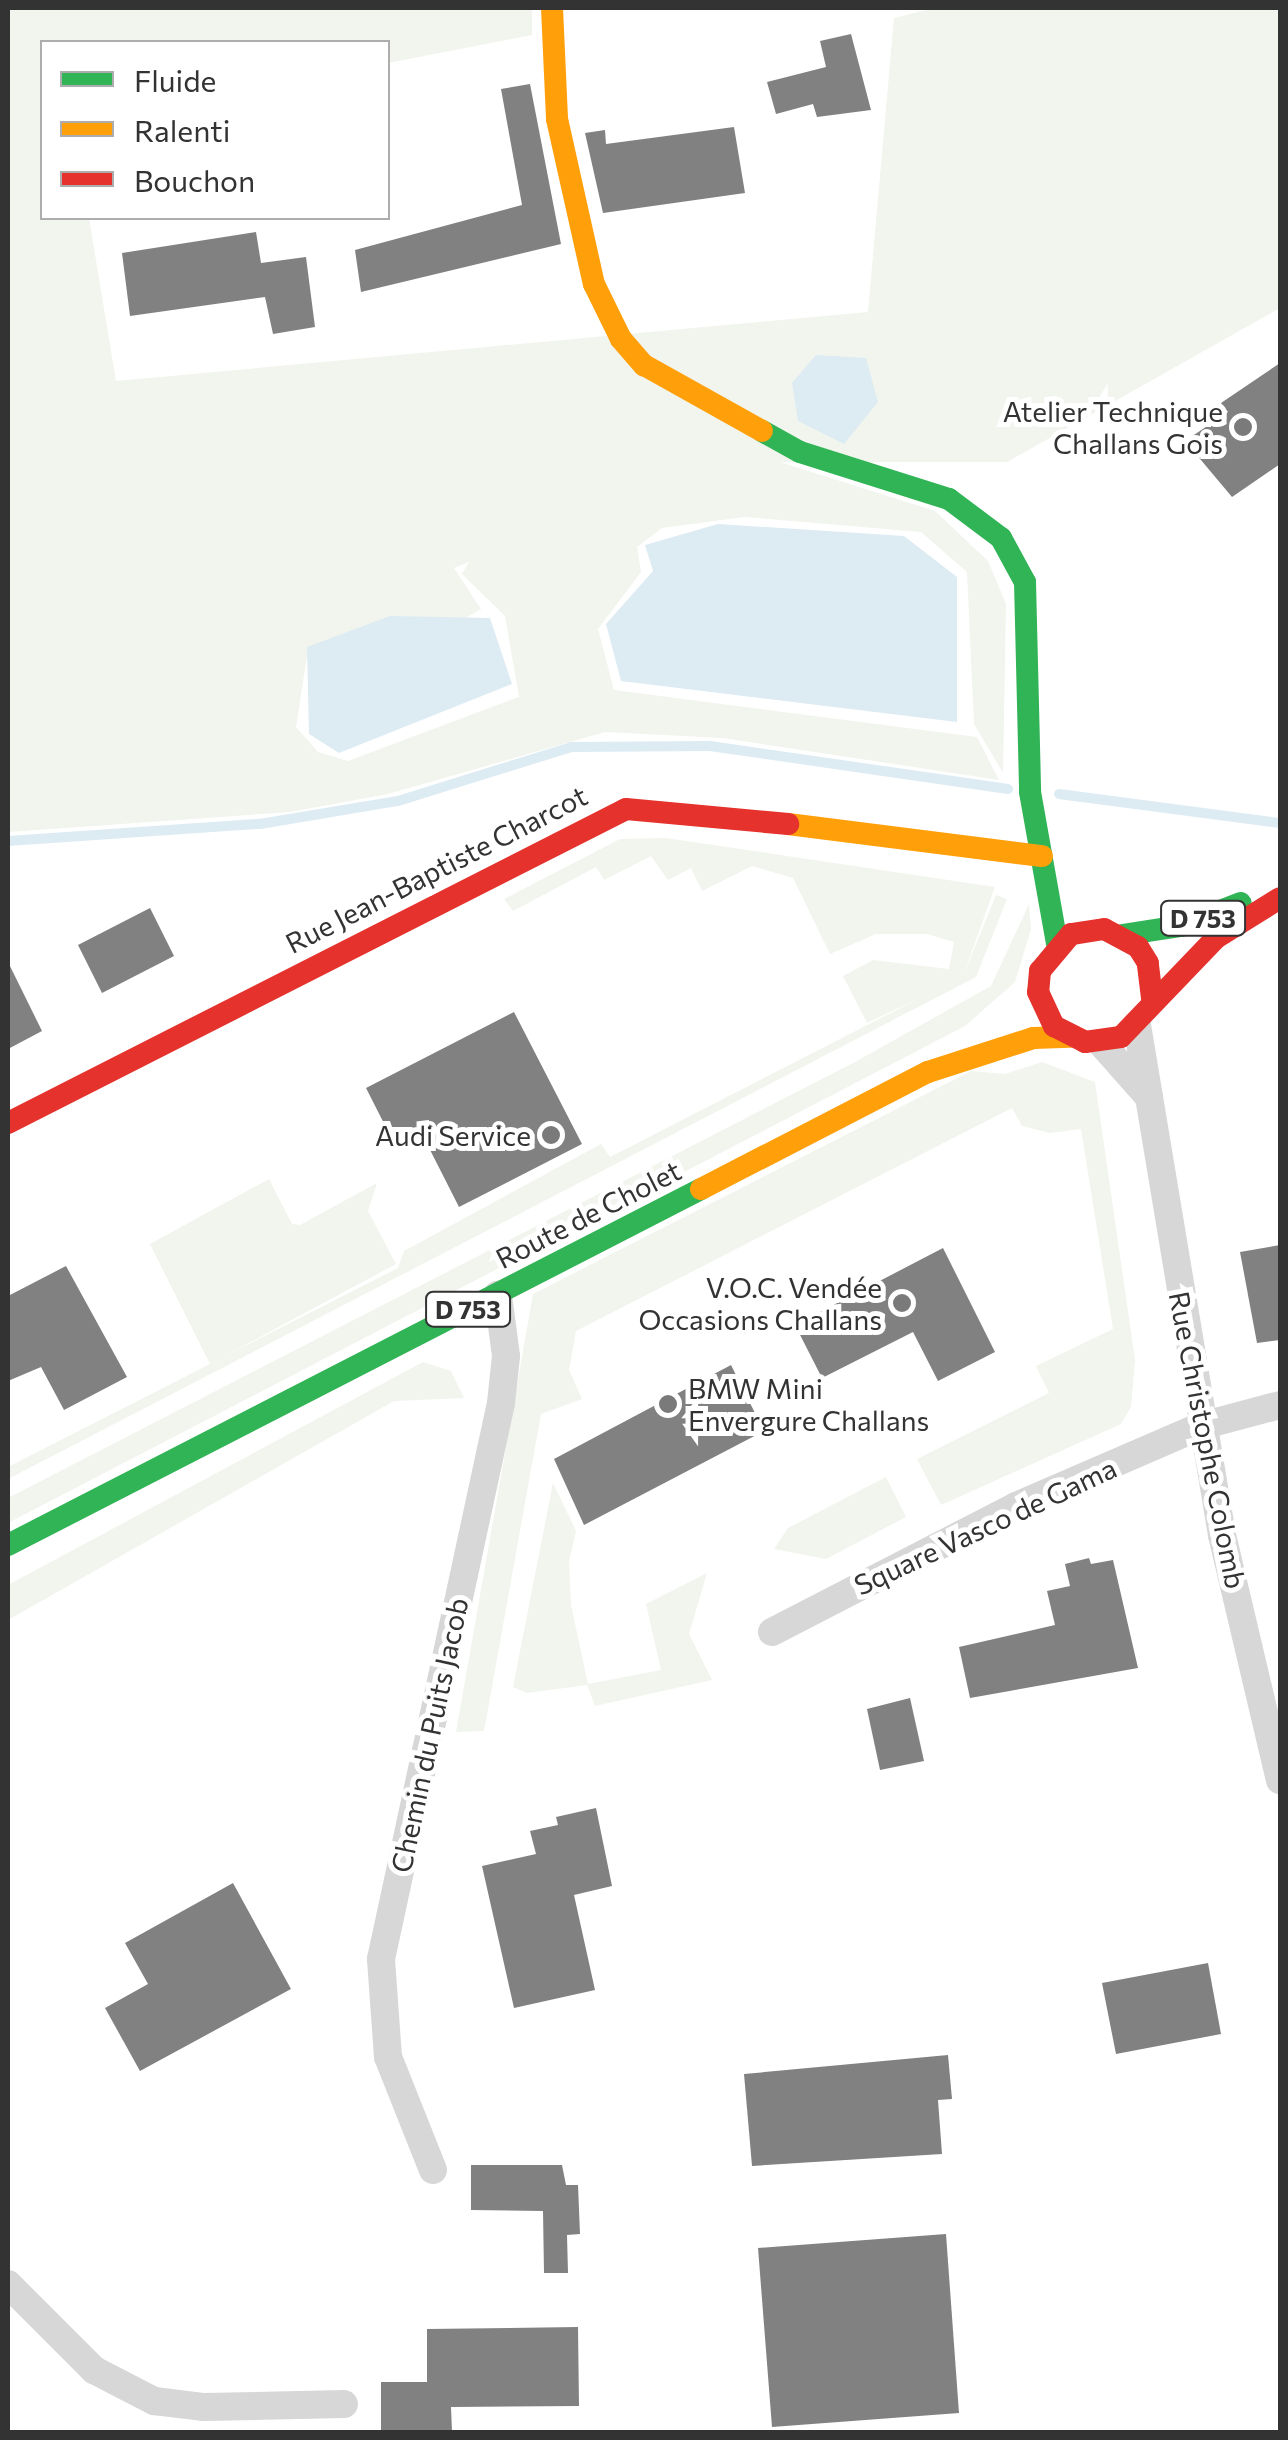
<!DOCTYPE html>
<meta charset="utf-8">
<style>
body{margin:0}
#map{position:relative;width:1288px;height:2440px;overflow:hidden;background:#fff;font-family:Commissioner,sans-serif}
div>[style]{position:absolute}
.green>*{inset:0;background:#f1f5ed}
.water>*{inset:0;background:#ddebf3}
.stream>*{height:10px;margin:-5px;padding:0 5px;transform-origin:5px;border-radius:5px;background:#ddebf3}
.building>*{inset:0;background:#818181}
.street>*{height:28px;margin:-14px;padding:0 14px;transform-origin:14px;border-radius:14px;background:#d7d7d7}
.fast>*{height:22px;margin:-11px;padding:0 11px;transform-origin:11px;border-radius:11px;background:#30b455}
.slow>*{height:22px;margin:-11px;padding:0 11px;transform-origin:11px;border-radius:11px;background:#ff9f0a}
.jam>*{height:22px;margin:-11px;padding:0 11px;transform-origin:11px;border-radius:11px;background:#e5322d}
.dots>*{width:28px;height:28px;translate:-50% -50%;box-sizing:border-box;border:5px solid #fff;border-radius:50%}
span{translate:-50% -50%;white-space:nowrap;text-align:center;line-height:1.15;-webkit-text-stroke:10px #fff;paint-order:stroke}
.shield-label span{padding:2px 8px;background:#fff;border:2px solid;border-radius:8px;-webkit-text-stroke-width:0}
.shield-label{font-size:25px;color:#333;font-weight:700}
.poi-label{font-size:28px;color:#333}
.right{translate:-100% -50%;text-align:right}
.left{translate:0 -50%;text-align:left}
.street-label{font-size:28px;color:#333}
.frame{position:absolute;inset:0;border:10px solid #333;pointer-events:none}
.legend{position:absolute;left:40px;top:40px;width:350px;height:180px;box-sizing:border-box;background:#fff;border:2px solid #adadad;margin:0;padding:12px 18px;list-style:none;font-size:30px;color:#333}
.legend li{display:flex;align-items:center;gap:20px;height:50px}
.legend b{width:50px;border:2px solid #adadad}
</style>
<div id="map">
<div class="green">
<i style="clip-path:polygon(evenodd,8px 8px,532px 8px,532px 35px,388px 63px,388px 42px,42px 42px,42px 218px,89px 218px,116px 381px,868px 312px,894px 18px,934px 8px,1280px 8px,1280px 308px,1007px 462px,780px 462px,935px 511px,988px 561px,1006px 604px,1003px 773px,974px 724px,967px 572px,921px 532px,745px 517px,662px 528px,637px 547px,641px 572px,598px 629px,614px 690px,977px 737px,999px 780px,723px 738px,605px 732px,388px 794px,290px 812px,8px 832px,8px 8px,469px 562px,462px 574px,505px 616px,519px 697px,348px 761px,318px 752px,296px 727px,307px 656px,371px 631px,460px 621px,481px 609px,454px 568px,469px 562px)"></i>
<i style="clip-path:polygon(666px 838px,995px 887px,963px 976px,996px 895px,1007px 899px,976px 977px,8px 1479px,8px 1467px,210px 1364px,150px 1244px,269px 1179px,292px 1224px,300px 1225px,377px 1183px,368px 1211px,396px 1264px,221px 1358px,398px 1268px,404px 1251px,601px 1144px,610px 1157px,920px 998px,867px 1023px,843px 976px,873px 960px,949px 969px,954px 942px,927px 934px,876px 934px,830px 954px,793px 878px,752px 866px,702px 891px,691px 868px,668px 880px,651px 856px,604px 880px,596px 867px,513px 911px,504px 899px,620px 839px)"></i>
<i style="clip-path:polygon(1029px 904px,1031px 929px,1015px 982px,965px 1026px,8px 1523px,8px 1498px,855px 1062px,991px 986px)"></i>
<i style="clip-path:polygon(1042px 1062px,1095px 1082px,1135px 1360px,1131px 1407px,1121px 1424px,941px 1505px,917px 1459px,1049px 1393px,1036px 1366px,1113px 1329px,1081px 1129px,1050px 1133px,1022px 1126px,1012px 1108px,576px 1331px,569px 1370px,582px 1399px,541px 1414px,484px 1731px,456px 1732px,533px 1294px,971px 1071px,1005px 1074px)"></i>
<i style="clip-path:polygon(423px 1362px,451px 1371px,464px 1398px,394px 1401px,8px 1620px,8px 1585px)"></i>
<i style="clip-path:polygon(886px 1477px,906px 1517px,826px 1559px,774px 1549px,788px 1528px)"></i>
<i style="clip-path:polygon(553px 1483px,576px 1531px,569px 1562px,571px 1605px,588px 1684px,661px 1670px,646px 1604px,707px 1573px,689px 1634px,712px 1680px,595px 1706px,587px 1685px,527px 1693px,513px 1687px)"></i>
</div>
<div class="water">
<i style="clip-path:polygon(816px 355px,866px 358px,878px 402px,844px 444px,798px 421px,792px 383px)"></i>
<i style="clip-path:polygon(718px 524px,904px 536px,957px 577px,957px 722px,621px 681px,606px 624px,653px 571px,645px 545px)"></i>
<i style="clip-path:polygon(390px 616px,490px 618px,512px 684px,339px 753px,309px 734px,307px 647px)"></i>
</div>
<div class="stream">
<i style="left:1059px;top:794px;width:223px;rotate:7.5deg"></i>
<i style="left:8px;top:841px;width:253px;rotate:-3.9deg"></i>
<i style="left:260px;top:824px;width:140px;rotate:-9.5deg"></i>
<i style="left:398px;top:801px;width:181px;rotate:-17.3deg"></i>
<i style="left:571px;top:747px;width:139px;rotate:-0.4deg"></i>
<i style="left:710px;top:746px;width:301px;rotate:8.2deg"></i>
</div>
<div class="building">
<i style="clip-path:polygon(851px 34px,871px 110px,817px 117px,813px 104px,776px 114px,767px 82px,826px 67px,820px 41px)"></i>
<i style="clip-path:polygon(530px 84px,561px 244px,361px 292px,355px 250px,522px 205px,501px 89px)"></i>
<i style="clip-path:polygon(734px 127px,745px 193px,603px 213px,585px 133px,605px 130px,606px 144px)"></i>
<i style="clip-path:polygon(256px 232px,261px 263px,306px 257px,315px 327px,273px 334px,265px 297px,130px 316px,122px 253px)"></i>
<i style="clip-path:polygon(1280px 363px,1280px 464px,1232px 497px,1185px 441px,1228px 412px,1221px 403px)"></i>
<i style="clip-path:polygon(150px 908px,174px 956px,102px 993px,78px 945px)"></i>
<i style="clip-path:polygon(8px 962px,42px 1031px,8px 1049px)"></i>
<i style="clip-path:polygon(514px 1012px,582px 1144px,459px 1207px,424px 1138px,398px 1151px,366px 1088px)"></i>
<i style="clip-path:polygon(1280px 1245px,1280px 1340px,1257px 1343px,1240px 1252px)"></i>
<i style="clip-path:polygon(943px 1248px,995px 1352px,938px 1381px,913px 1332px,822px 1378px,795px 1325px)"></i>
<i style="clip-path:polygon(66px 1266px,127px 1377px,64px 1410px,41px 1367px,8px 1381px,8px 1296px)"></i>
<i style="clip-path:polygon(731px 1365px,764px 1431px,584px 1525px,554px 1459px)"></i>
<i style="clip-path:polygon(1089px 1558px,1091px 1564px,1113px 1560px,1138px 1668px,970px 1698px,959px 1647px,1055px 1625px,1047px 1591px,1070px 1586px,1065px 1564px)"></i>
<i style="clip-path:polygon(910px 1698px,924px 1761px,880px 1770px,867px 1709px)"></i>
<i style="clip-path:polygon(596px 1808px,612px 1886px,574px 1895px,595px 1990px,514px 2008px,482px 1866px,536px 1854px,530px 1831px,558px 1825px,556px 1817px)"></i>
<i style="clip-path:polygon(233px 1883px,291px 1989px,140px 2071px,105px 2008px,148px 1984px,125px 1943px)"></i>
<i style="clip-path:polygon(1208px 1963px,1221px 2034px,1116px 2054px,1102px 1983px)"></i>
<i style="clip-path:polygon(948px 2055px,952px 2099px,938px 2100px,942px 2154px,752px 2166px,744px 2074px)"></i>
<i style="clip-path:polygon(471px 2165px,562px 2165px,566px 2185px,578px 2185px,580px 2234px,567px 2235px,568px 2273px,544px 2273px,543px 2211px,471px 2210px)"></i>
<i style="clip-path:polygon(946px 2234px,959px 2413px,772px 2427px,758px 2248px)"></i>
<i style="clip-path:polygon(578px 2327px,579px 2406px,451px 2407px,452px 2432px,381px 2432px,381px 2382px,427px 2382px,427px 2329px)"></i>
</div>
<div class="street">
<i style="left:1137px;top:1025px;width:517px;rotate:80.54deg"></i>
<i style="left:1222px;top:1535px;width:252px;rotate:76.7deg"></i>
<i style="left:1101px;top:1043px;width:72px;rotate:48.4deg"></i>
<i style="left:772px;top:1632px;width:275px;rotate:-27.3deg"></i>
<i style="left:1016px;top:1506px;width:202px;rotate:-23.4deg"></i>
<i style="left:1201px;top:1426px;width:82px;rotate:-14.9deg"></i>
<i style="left:433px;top:2170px;width:122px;rotate:-111.7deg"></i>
<i style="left:388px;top:2057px;width:98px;rotate:-94.1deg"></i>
<i style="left:381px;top:1959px;width:569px;rotate:-77.82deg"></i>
<i style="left:501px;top:1403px;width:47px;rotate:-83.9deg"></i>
<i style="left:506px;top:1356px;width:62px;rotate:-97.5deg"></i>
<i style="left:8px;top:2284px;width:122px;rotate:45deg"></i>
<i style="left:94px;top:2370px;width:68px;rotate:27.3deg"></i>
<i style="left:154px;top:2401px;width:49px;rotate:7deg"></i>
<i style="left:203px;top:2407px;width:141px;rotate:-1.2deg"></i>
</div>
<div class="fast">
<i style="left:762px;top:431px;width:43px;rotate:28.9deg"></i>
<i style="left:800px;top:452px;width:156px;rotate:17.5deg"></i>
<i style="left:949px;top:499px;width:65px;rotate:36.9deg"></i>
<i style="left:1001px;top:538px;width:50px;rotate:61.4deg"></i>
<i style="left:1025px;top:582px;width:210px;rotate:88.6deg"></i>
<i style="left:1030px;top:792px;width:153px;rotate:79.9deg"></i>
<i style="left:1122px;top:935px;width:60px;rotate:-8.7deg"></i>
<i style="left:1181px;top:926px;width:64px;rotate:-21deg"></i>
<i style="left:8px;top:1545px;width:779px;rotate:-27.19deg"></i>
</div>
<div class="slow">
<i style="left:552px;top:8px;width:111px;rotate:87.4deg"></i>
<i style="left:557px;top:119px;width:169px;rotate:77.4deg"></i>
<i style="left:594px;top:284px;width:61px;rotate:63.9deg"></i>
<i style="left:621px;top:339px;width:35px;rotate:49deg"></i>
<i style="left:644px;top:365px;width:135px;rotate:29.2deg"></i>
<i style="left:788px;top:824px;width:256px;rotate:7.2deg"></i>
<i style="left:701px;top:1189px;width:255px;rotate:-27.3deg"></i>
<i style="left:928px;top:1072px;width:110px;rotate:-17.9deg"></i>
<i style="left:1033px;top:1038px;width:37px;rotate:-2deg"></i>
</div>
<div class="jam">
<i style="left:1152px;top:998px;width:35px;rotate:-97deg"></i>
<i style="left:1148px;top:963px;width:19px;rotate:-122deg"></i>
<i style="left:1138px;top:947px;width:38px;rotate:-152deg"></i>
<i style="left:1104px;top:929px;width:33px;rotate:171deg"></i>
<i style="left:1071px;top:934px;width:48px;rotate:130deg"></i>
<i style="left:1040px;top:971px;width:21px;rotate:95deg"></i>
<i style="left:1038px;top:992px;width:38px;rotate:65deg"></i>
<i style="left:1054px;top:1026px;width:35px;rotate:27deg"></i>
<i style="left:1085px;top:1042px;width:36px;rotate:-8deg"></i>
<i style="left:1121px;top:1037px;width:137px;rotate:-46.2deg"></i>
<i style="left:1216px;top:938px;width:75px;rotate:-32deg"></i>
<i style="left:8px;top:1123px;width:693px;rotate:-26.93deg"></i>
<i style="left:626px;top:809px;width:163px;rotate:5.3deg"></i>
</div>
<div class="dots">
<i style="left:1243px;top:427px;background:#7a7a7a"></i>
<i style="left:551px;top:1135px;background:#7a7a7a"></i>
<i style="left:902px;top:1303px;background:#7a7a7a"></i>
<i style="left:668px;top:1404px;background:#7a7a7a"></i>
</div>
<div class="shield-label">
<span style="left:1203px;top:918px">D 753</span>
<span style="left:468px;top:1309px">D 753</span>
</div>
<div class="poi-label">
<span class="right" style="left:1223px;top:427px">Atelier Technique<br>Challans Gois</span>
<span class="right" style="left:531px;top:1135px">Audi Service</span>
<span class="right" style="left:882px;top:1303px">V.O.C. Vendée<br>Occasions Challans</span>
<span class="left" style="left:688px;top:1404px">BMW Mini<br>Envergure Challans</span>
</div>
<div class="street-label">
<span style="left:436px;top:869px;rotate:-27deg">Rue Jean-Baptiste Charcot</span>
<span style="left:588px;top:1214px;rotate:-27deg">Route de Cholet</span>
<span style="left:1208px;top:1440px;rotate:79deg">Rue Christophe Colomb</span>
<span style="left:985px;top:1526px;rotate:-25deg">Square Vasco de Gama</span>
<span style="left:429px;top:1735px;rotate:-78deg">Chemin du Puits Jacob</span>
</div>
<div class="frame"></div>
<ul class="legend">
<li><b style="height:12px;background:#30b455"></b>Fluide</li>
<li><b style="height:12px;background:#ff9f0a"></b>Ralenti</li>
<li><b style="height:12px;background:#e5322d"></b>Bouchon</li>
</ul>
</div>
